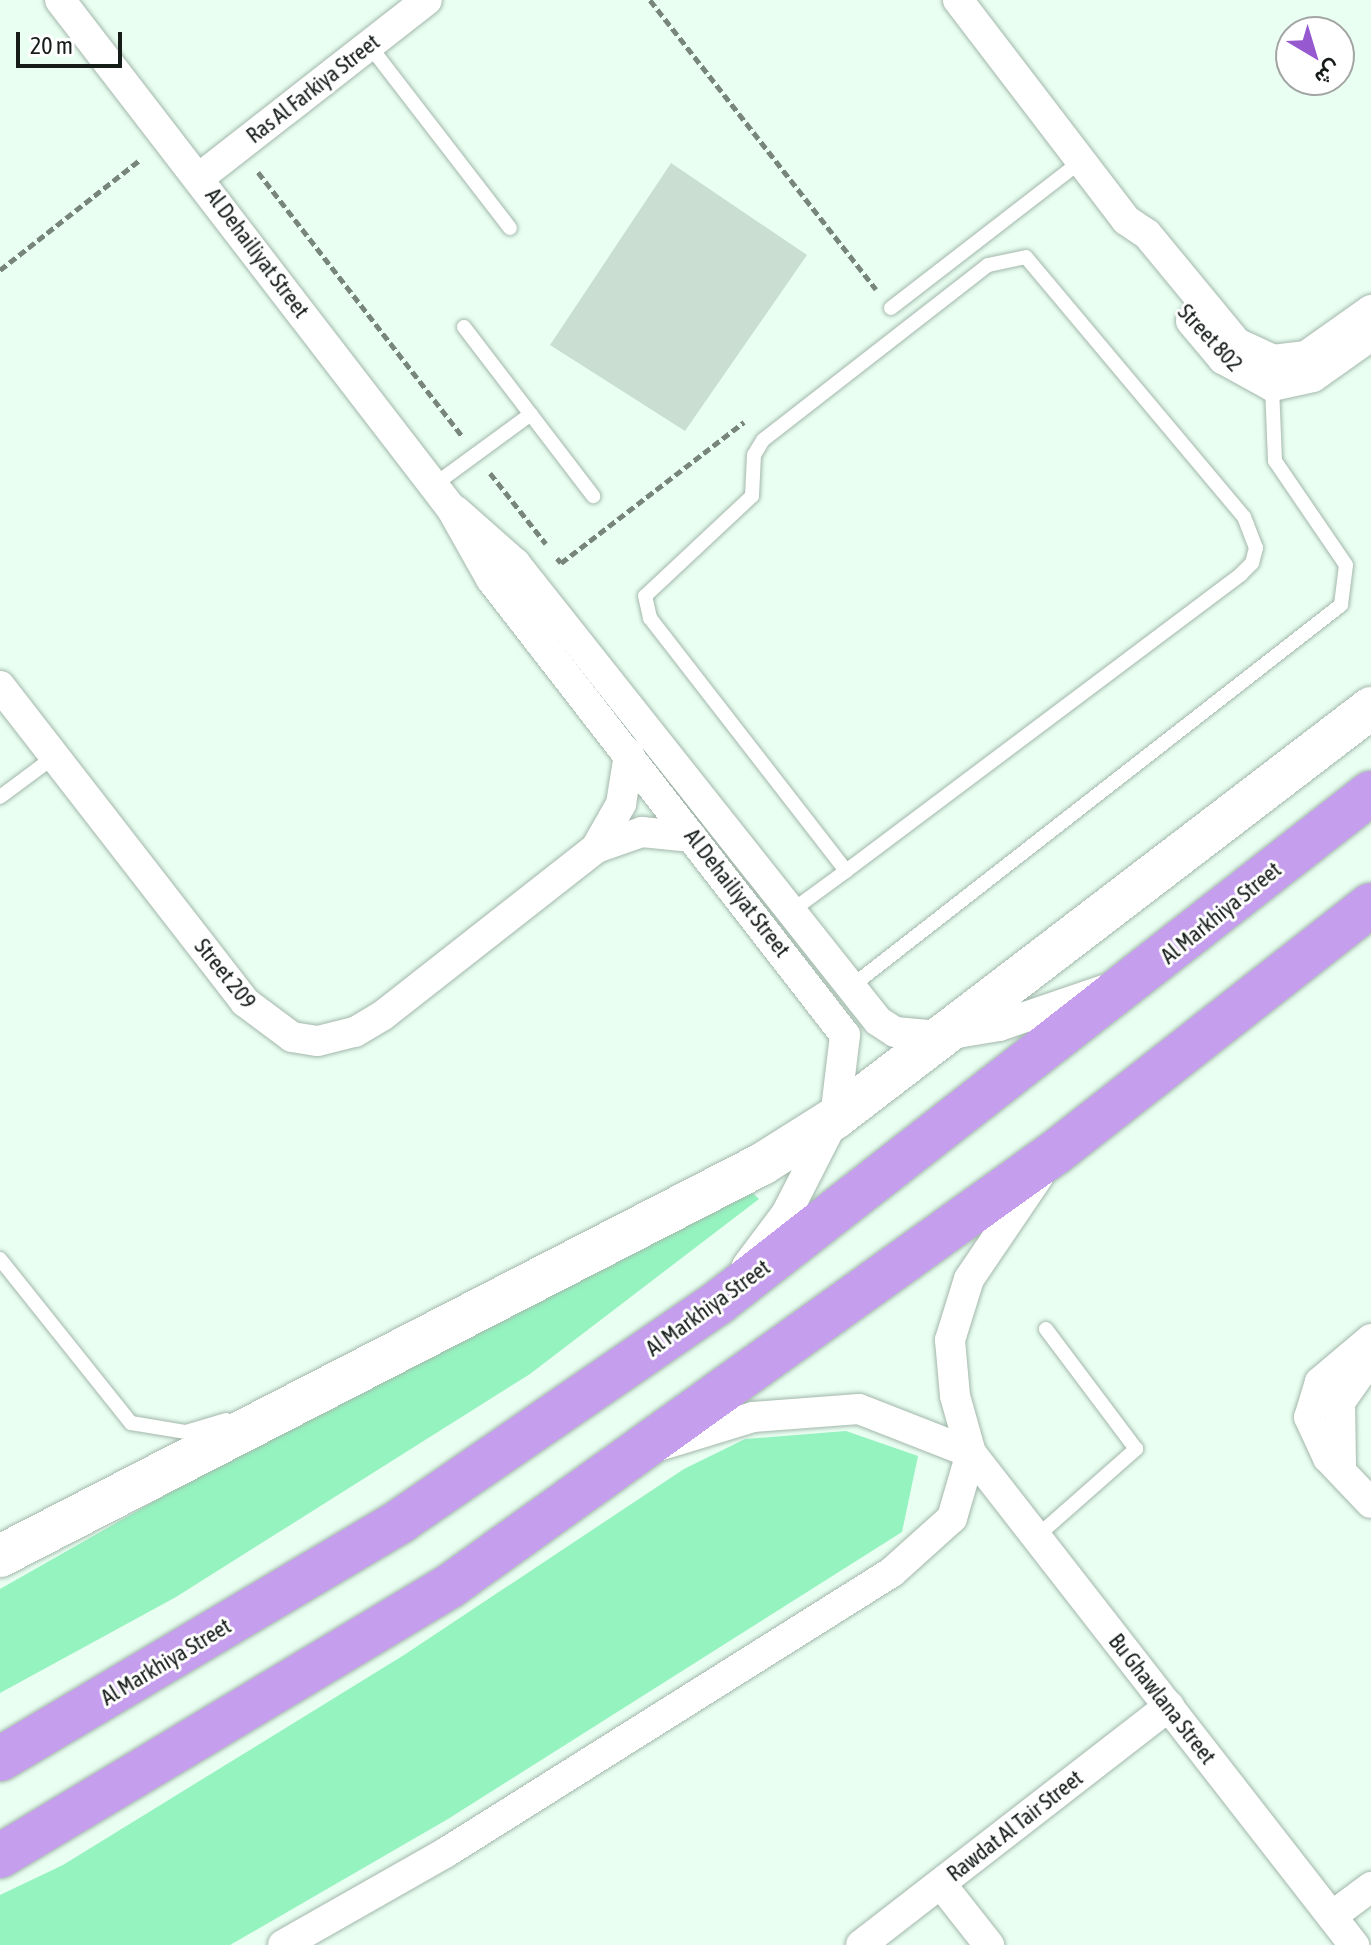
<!DOCTYPE html>
<meta charset="utf-8">
<style>
body{margin:0}
#map{position:relative;width:1371px;height:1945px;overflow:hidden;background:#e9fff2;font-family:"Asap Condensed",Vazirmatn,sans-serif}
div>[style]{position:absolute}
.green>*{inset:0;background:#95f3c0}
.building>*{inset:0;background:#cadfd2}
.path>*{height:5px;margin-top:-2.5px;transform-origin:0;background:repeating-linear-gradient(90deg,#78857d 0 8px,transparent 0 12px)}
.roads{filter:drop-shadow(0 0 2px #a3b7ab) drop-shadow(0 0 2px #a3b7ab)}
.service>*{height:14px;margin:-7px;padding:0 7px;transform-origin:7px;border-radius:7px;background:#fff}
.minor>*{height:30px;margin:-15px;padding:0 15px;transform-origin:15px;border-radius:15px;background:#fff}
.secondary>*{height:42px;margin:-21px;padding:0 21px;transform-origin:21px;border-radius:21px;background:#fff}
.trunk>*{height:44px;margin:-22px;padding:0 22px;transform-origin:22px;border-radius:22px;background:#c69eee}
span{translate:-50% -50%;white-space:nowrap;text-align:center;line-height:1.15;-webkit-text-stroke:6px #fff;paint-order:stroke}
.street-label{font-size:22px;color:#161d19}
.north{position:absolute;left:1275px;top:16px;width:80px;height:80px;box-sizing:border-box;background:#fff;border:2px solid #a2a5a3;border-radius:50%;rotate:142deg;font-size:22px;font-weight:700;line-height:32px;text-align:center;color:#161d19}
.north::after{content:'';display:block;margin:auto;width:28px;height:36px;background:#9659cf;clip-path:polygon(50% 0,100% 100%,50% 72%,0 100%)}
.scale{position:absolute;left:16px;top:32px;width:106px;height:36px;box-sizing:border-box;border:4px solid #161d19;border-top:0;padding-left:10px;font-size:24px;line-height:28px;white-space:nowrap;color:#161d19;-webkit-text-stroke:6px #fff;paint-order:stroke}
</style>
<div id="map">
<div class="green">
<i style="clip-path:polygon(745px 1186px,759px 1199px,530px 1374px,176px 1597px,0 1693px,0 1589px,271px 1435px)"></i>
<i style="clip-path:polygon(846px 1431px,918px 1456px,902px 1532px,448px 1819px,230px 1945px,0 1945px,0 1895px,63px 1865px,404px 1655px,684px 1469px,745px 1439px)"></i>
</div>
<div class="building">
<i style="clip-path:polygon(671px 163px,807px 255px,685px 431px,550px 345px)"></i>
</div>
<div class="path">
<i style="left:650px;top:0;width:367px;rotate:52deg"></i>
<i style="left:258px;top:172px;width:334px;rotate:52.3deg"></i>
<i style="left:0;top:270px;width:179px;rotate:-38.2deg"></i>
<i style="left:490px;top:473px;width:90px;rotate:51.7deg"></i>
<i style="left:557px;top:558px;width:6px;rotate:51deg"></i>
<i style="left:561px;top:563px;width:231px;rotate:-37.6deg"></i>
</div>
<div class="roads">
<div class="service">
<i style="left:369px;top:45px;width:231px;rotate:52.4deg"></i>
<i style="left:891px;top:308px;width:240px;rotate:-37.7deg"></i>
<i style="left:464px;top:327px;width:213px;rotate:52.6deg"></i>
<i style="left:434px;top:485px;width:120px;rotate:-36.2deg"></i>
<i style="left:0;top:797px;width:69px;rotate:-36.7deg"></i>
<i style="left:790px;top:912px;width:69px;rotate:-36.2deg"></i>
<i style="left:846px;top:871px;width:494px;rotate:-36.9deg"></i>
<i style="left:1241px;top:574px;width:16px;rotate:-45deg"></i>
<i style="left:1252px;top:563px;width:16px;rotate:-75deg"></i>
<i style="left:1256px;top:548px;width:33px;rotate:-111deg"></i>
<i style="left:1244px;top:517px;width:339px;rotate:-130deg"></i>
<i style="left:1026px;top:257px;width:39px;rotate:168deg"></i>
<i style="left:988px;top:265px;width:285px;rotate:142.1deg"></i>
<i style="left:763px;top:440px;width:17px;rotate:121deg"></i>
<i style="left:754px;top:455px;width:41px;rotate:92.8deg"></i>
<i style="left:752px;top:496px;width:146px;rotate:136.9deg"></i>
<i style="left:645px;top:596px;width:23px;rotate:77deg"></i>
<i style="left:650px;top:618px;width:320px;rotate:52.2deg"></i>
<i style="left:848px;top:989px;width:625px;rotate:-37.92deg"></i>
<i style="left:1341px;top:605px;width:40px;rotate:-82.9deg"></i>
<i style="left:1346px;top:565px;width:126px;rotate:-124.3deg"></i>
<i style="left:1275px;top:461px;width:75px;rotate:-92.3deg"></i>
<i style="left:0;top:1259px;width:210px;rotate:51.4deg"></i>
<i style="left:131px;top:1423px;width:56px;rotate:9.3deg"></i>
<i style="left:186px;top:1432px;width:42px;rotate:-16.7deg"></i>
<i style="left:1035px;top:1538px;width:135px;rotate:-41.4deg"></i>
<i style="left:1136px;top:1449px;width:150px;rotate:-126.9deg"></i>
</div>
<div class="minor">
<i style="left:60px;top:0;width:641px;rotate:52.42deg"></i>
<i style="left:451px;top:508px;width:81px;rotate:60.6deg"></i>
<i style="left:491px;top:579px;width:577px;rotate:52.18deg"></i>
<i style="left:845px;top:1035px;width:84px;rotate:96.9deg"></i>
<i style="left:835px;top:1118px;width:108px;rotate:117deg"></i>
<i style="left:786px;top:1214px;width:65px;rotate:126.9deg"></i>
<i style="left:958px;top:0;width:277px;rotate:52.6deg"></i>
<i style="left:1126px;top:220px;width:25px;rotate:34deg"></i>
<i style="left:1147px;top:234px;width:141px;rotate:50.5deg"></i>
<i style="left:1237px;top:343px;width:40px;rotate:25deg"></i>
<i style="left:1273px;top:360px;width:33px;rotate:-7deg"></i>
<i style="left:1306px;top:356px;width:80px;rotate:-35.3deg"></i>
<i style="left:199px;top:178px;width:289px;rotate:-38deg"></i>
<i style="left:1191px;top:321px;width:50px;rotate:49.9deg"></i>
<i style="left:1223px;top:359px;width:56px;rotate:28.9deg"></i>
<i style="left:1272px;top:386px;width:42px;rotate:-12.4deg"></i>
<i style="left:1313px;top:377px;width:64px;rotate:-35.4deg"></i>
<i style="left:456px;top:511px;width:79px;rotate:41.4deg"></i>
<i style="left:515px;top:563px;width:584px;rotate:51.6deg"></i>
<i style="left:878px;top:1021px;width:20px;rotate:33deg"></i>
<i style="left:895px;top:1032px;width:44px;rotate:5.2deg"></i>
<i style="left:939px;top:1036px;width:61px;rotate:-9.5deg"></i>
<i style="left:999px;top:1026px;width:111px;rotate:-18.9deg"></i>
<i style="left:0;top:686px;width:400px;rotate:52.2deg"></i>
<i style="left:245px;top:1002px;width:59px;rotate:36.7deg"></i>
<i style="left:292px;top:1037px;width:26px;rotate:9deg"></i>
<i style="left:318px;top:1041px;width:38px;rotate:-14deg"></i>
<i style="left:355px;top:1032px;width:31px;rotate:-31deg"></i>
<i style="left:382px;top:1016px;width:272px;rotate:-38.1deg"></i>
<i style="left:596px;top:848px;width:49px;rotate:-19.2deg"></i>
<i style="left:642px;top:832px;width:50px;rotate:5.7deg"></i>
<i style="left:596px;top:848px;width:51px;rotate:-60.4deg"></i>
<i style="left:621px;top:804px;width:51px;rotate:-80.9deg"></i>
<i style="left:1038px;top:1177px;width:123px;rotate:124.1deg"></i>
<i style="left:969px;top:1279px;width:64px;rotate:107.3deg"></i>
<i style="left:950px;top:1340px;width:56px;rotate:84.9deg"></i>
<i style="left:955px;top:1396px;width:59px;rotate:74.3deg"></i>
<i style="left:971px;top:1453px;width:624px;rotate:52.1deg"></i>
<i style="left:1371px;top:1339px;width:67px;rotate:139.9deg"></i>
<i style="left:1320px;top:1382px;width:37px;rotate:107deg"></i>
<i style="left:1309px;top:1417px;width:45px;rotate:65.1deg"></i>
<i style="left:1328px;top:1458px;width:62px;rotate:46.3deg"></i>
<i style="left:662px;top:1445px;width:95px;rotate:-17.1deg"></i>
<i style="left:753px;top:1417px;width:106px;rotate:-4.3deg"></i>
<i style="left:859px;top:1409px;width:120px;rotate:21.4deg"></i>
<i style="left:1341px;top:1465px;width:63px;rotate:-90.9deg"></i>
<i style="left:1340px;top:1402px;width:54px;rotate:-54.8deg"></i>
<i style="left:941px;top:1884px;width:78px;rotate:51.8deg"></i>
<i style="left:1332px;top:1916px;width:49px;rotate:-36.6deg"></i>
<i style="left:283px;top:1945px;width:186px;rotate:-29.6deg"></i>
<i style="left:445px;top:1853px;width:528px;rotate:-32.15deg"></i>
<i style="left:892px;top:1572px;width:81px;rotate:-42deg"></i>
<i style="left:952px;top:1518px;width:68px;rotate:-73.7deg"></i>
<i style="left:861px;top:1945px;width:390px;rotate:-37.8deg"></i>
</div>
<div class="secondary">
<i style="left:0;top:1556px;width:857px;rotate:-27.22deg"></i>
<i style="left:762px;top:1164px;width:86px;rotate:-32.2deg"></i>
<i style="left:835px;top:1118px;width:675px;rotate:-37.41deg"></i>
</div>
<div class="trunk">
<i style="left:0;top:1759px;width:468px;rotate:-30.7deg"></i>
<i style="left:402px;top:1520px;width:385px;rotate:-34.5deg"></i>
<i style="left:719px;top:1302px;width:827px;rotate:-37.98deg"></i>
<i style="left:0;top:1856px;width:525px;rotate:-30.96deg"></i>
<i style="left:450px;top:1586px;width:745px;rotate:-35.61deg"></i>
<i style="left:1056px;top:1152px;width:400px;rotate:-38.1deg"></i>
</div>
</div>
<div class="street-label">
<span style="left:313px;top:89px;rotate:-38deg">Ras Al Farkiya Street</span>
<span style="left:257px;top:253px;rotate:53deg">Al Dehailiyat Street</span>
<span style="left:1210px;top:338px;rotate:47deg">Street 802</span>
<span style="left:737px;top:893px;rotate:52deg">Al Dehailiyat Street</span>
<span style="left:1221px;top:913px;rotate:-39deg">Al Markhiya Street</span>
<span style="left:225px;top:974px;rotate:51deg">Street 209</span>
<span style="left:708px;top:1308px;rotate:-36deg">Al Markhiya Street</span>
<span style="left:166px;top:1662px;rotate:-31deg">Al Markhiya Street</span>
<span style="left:1162px;top:1699px;rotate:52deg">Bu Ghawlana Street</span>
<span style="left:1015px;top:1826px;rotate:-38deg">Rawdat Al Tair Street</span>
</div>
<div class="north">ش</div>
<div class="scale">20 m</div>
</div>
